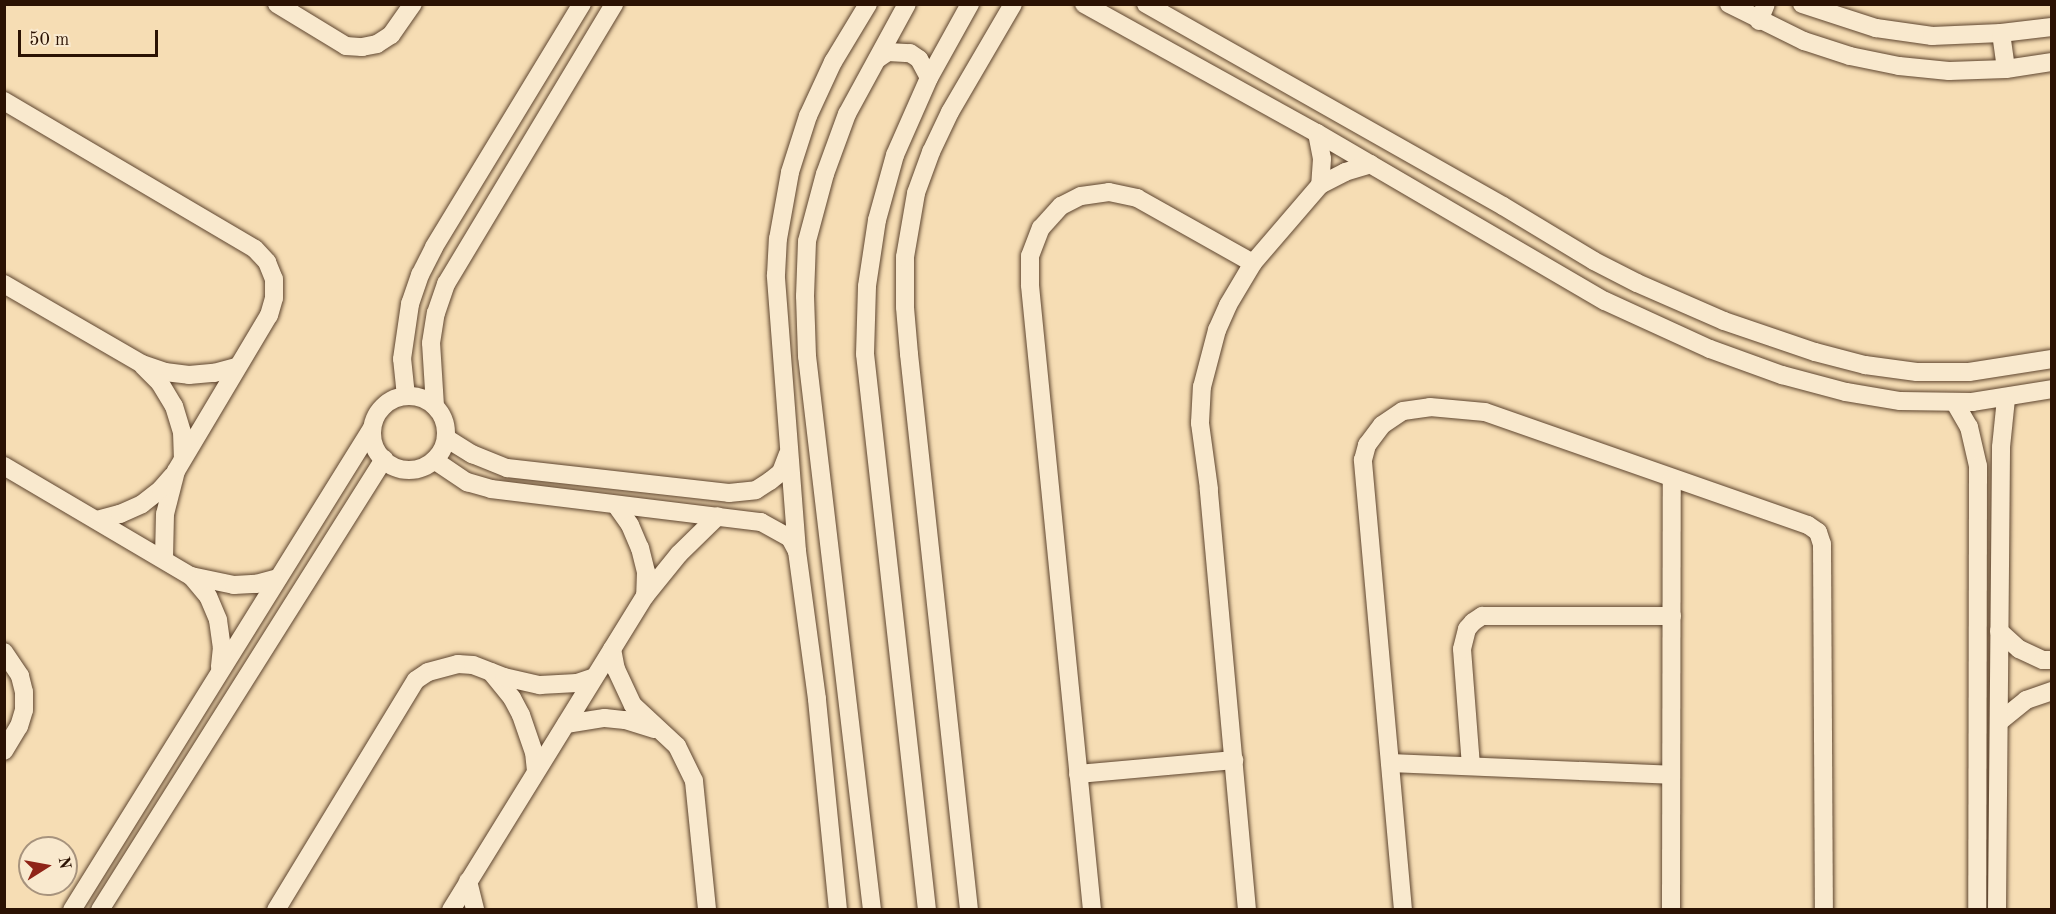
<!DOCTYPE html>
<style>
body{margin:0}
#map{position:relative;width:2056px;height:914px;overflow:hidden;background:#f6ddb4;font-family:"Old Standard TT",serif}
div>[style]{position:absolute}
.roads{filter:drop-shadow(0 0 2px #5e452f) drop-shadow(0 0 2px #5e452f)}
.street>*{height:18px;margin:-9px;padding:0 9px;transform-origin:9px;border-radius:9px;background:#f9e9ce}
.street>.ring{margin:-9px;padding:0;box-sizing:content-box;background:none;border:18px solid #f9e9ce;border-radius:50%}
span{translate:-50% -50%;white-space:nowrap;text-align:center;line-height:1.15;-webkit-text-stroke:4.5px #f9e9ce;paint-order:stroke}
.frame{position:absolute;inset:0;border:6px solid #2b1203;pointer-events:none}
.north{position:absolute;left:18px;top:836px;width:60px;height:60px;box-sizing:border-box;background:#f9e9ce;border:2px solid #a7937d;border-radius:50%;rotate:79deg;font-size:16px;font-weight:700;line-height:24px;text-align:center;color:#2b1203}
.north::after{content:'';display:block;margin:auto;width:21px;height:27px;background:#8f2418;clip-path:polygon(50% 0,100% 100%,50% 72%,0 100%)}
.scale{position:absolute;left:18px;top:30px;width:140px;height:27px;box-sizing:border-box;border:3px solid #2b1203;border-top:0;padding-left:8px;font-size:18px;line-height:21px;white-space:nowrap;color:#2b1203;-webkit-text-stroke:4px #f9e9ce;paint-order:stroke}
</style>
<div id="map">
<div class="roads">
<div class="street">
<i style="left:277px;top:4px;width:81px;rotate:31.3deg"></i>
<i style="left:346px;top:46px;width:16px;rotate:4deg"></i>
<i style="left:362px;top:47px;width:15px;rotate:-11deg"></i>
<i style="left:377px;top:44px;width:17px;rotate:-33deg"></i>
<i style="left:391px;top:35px;width:38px;rotate:-55deg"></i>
<i style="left:1084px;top:4px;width:266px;rotate:29deg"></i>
<i style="left:1317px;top:133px;width:333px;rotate:30.3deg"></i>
<i style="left:1605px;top:301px;width:115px;rotate:24.6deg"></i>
<i style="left:1710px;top:349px;width:77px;rotate:19.9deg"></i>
<i style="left:1782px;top:375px;width:66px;rotate:14.9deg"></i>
<i style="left:1846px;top:392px;width:55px;rotate:9.5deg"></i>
<i style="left:1900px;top:401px;width:72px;rotate:0.8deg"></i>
<i style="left:1972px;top:402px;width:81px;rotate:-9.2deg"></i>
<i style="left:1146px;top:4px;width:410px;rotate:29.5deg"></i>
<i style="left:1503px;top:206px;width:106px;rotate:31.1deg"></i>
<i style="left:1594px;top:261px;width:48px;rotate:27.1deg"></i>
<i style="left:1637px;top:283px;width:95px;rotate:23.6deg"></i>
<i style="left:1724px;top:321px;width:96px;rotate:18.8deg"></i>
<i style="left:1815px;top:352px;width:52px;rotate:14.6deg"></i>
<i style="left:1865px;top:365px;width:52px;rotate:7.7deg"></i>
<i style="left:1917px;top:372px;width:52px"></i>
<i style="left:1969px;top:372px;width:84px;rotate:-8.9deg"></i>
<i style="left:1729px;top:4px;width:84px;rotate:26.3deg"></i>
<i style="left:1804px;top:41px;width:48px;rotate:18.1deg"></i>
<i style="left:1850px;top:56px;width:50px;rotate:11.5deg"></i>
<i style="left:1899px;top:66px;width:50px;rotate:5.7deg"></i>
<i style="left:1949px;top:71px;width:57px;rotate:-2deg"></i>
<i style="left:2006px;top:69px;width:47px;rotate:-8.7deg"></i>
<i style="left:1802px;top:4px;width:78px;rotate:18deg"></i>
<i style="left:1876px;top:28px;width:57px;rotate:8.1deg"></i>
<i style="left:1932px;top:36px;width:69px;rotate:-2.5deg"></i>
<i style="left:2001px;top:33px;width:51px;rotate:-6.7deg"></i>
<i style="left:1759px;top:21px;width:18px;rotate:-68deg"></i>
<i style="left:2001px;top:33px;width:36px;rotate:82deg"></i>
<i style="left:879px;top:58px;width:11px;rotate:-34deg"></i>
<i style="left:888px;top:52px;width:22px;rotate:3deg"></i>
<i style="left:910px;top:53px;width:11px;rotate:34deg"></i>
<i style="left:919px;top:59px;width:21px;rotate:62deg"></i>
<i style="left:4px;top:101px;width:291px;rotate:30.5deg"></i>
<i style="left:255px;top:249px;width:18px;rotate:47deg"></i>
<i style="left:267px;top:262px;width:18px;rotate:68deg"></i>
<i style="left:274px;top:279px;width:19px;rotate:90deg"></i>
<i style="left:274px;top:298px;width:18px;rotate:106deg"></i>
<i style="left:269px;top:315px;width:182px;rotate:120.8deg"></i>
<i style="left:176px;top:471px;width:44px;rotate:104.3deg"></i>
<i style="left:165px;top:514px;width:45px;rotate:91.3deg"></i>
<i style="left:1317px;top:133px;width:26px;rotate:79deg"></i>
<i style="left:1322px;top:159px;width:26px;rotate:94deg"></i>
<i style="left:4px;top:284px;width:160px;rotate:30.1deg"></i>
<i style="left:142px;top:364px;width:24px;rotate:19deg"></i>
<i style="left:165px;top:372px;width:24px;rotate:7deg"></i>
<i style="left:189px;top:375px;width:25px;rotate:-5deg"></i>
<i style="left:214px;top:373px;width:24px;rotate:-15deg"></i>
<i style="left:143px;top:366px;width:24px;rotate:45deg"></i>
<i style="left:160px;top:383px;width:27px;rotate:59deg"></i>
<i style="left:174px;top:406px;width:27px;rotate:73deg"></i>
<i style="left:182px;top:432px;width:26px;rotate:88deg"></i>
<i style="left:406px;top:396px;width:37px;rotate:-96deg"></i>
<i style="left:402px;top:359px;width:56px;rotate:-81.7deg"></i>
<i style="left:410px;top:304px;width:31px;rotate:-71deg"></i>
<i style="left:420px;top:275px;width:31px;rotate:-63deg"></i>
<i style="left:434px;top:247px;width:285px;rotate:-58.7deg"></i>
<i class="ring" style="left:372px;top:396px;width:56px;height:56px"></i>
<i style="left:1955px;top:403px;width:28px;rotate:60deg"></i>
<i style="left:1969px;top:427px;width:40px;rotate:77deg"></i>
<i style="left:1978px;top:466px;width:444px;rotate:90.1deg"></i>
<i style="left:435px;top:406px;width:63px;rotate:-93.6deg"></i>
<i style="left:431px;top:343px;width:30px;rotate:-81deg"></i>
<i style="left:436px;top:313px;width:31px;rotate:-71deg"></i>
<i style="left:446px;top:284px;width:327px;rotate:-59deg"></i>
<i style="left:446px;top:438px;width:31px;rotate:32deg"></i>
<i style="left:472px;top:454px;width:38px;rotate:22deg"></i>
<i style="left:507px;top:468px;width:223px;rotate:6.4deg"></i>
<i style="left:729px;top:493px;width:27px;rotate:-6deg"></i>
<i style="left:756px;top:490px;width:17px;rotate:-33deg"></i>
<i style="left:770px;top:481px;width:14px;rotate:-39deg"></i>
<i style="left:781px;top:472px;width:19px;rotate:-69deg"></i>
<i style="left:434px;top:460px;width:40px;rotate:34deg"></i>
<i style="left:467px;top:482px;width:25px;rotate:16deg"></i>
<i style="left:491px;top:489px;width:272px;rotate:7deg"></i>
<i style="left:761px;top:522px;width:33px;rotate:29deg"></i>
<i style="left:790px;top:538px;width:15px;rotate:62deg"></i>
<i style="left:4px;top:466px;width:217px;rotate:30.5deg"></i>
<i style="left:191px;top:576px;width:44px;rotate:11.8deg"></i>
<i style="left:234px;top:585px;width:22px;rotate:-3deg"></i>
<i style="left:256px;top:584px;width:23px;rotate:-15deg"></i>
<i style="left:616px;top:505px;width:24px;rotate:55deg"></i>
<i style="left:630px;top:525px;width:25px;rotate:67deg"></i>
<i style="left:640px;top:548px;width:25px;rotate:76deg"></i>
<i style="left:646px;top:572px;width:24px;rotate:92deg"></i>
<i style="left:97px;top:520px;width:24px;rotate:-15deg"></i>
<i style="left:120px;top:514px;width:24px;rotate:-24deg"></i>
<i style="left:142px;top:504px;width:24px;rotate:-38deg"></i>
<i style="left:161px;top:489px;width:18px;rotate:-49deg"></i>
<i style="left:191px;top:576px;width:26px;rotate:50deg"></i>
<i style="left:208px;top:596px;width:26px;rotate:67deg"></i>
<i style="left:218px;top:620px;width:27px;rotate:82deg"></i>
<i style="left:222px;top:647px;width:20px;rotate:96deg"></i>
<i style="left:1999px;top:631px;width:27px;rotate:42deg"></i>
<i style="left:2019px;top:649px;width:26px;rotate:25deg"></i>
<i style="left:2043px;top:660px;width:9px"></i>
<i style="left:612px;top:649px;width:20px;rotate:79deg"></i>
<i style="left:616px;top:669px;width:40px;rotate:65deg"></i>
<i style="left:633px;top:705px;width:60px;rotate:43deg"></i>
<i style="left:677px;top:746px;width:39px;rotate:64deg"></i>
<i style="left:694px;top:781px;width:130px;rotate:84.2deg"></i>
<i style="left:4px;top:652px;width:29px;rotate:56deg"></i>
<i style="left:20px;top:676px;width:16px;rotate:76deg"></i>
<i style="left:24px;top:692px;width:18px;rotate:90deg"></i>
<i style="left:24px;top:710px;width:17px;rotate:107deg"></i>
<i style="left:19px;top:726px;width:29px;rotate:121deg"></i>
<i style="left:491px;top:672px;width:33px;rotate:51deg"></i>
<i style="left:512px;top:698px;width:19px;rotate:62deg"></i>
<i style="left:521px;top:715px;width:39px;rotate:71deg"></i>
<i style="left:534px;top:752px;width:19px;rotate:84deg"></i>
<i style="left:1999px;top:722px;width:35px;rotate:-39deg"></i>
<i style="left:2026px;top:700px;width:28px;rotate:-19deg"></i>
<i style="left:566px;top:724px;width:39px;rotate:-9deg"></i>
<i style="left:605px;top:718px;width:20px;rotate:6deg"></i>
<i style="left:625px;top:720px;width:31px;rotate:17deg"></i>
<i style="left:1390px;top:763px;width:281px;rotate:2.4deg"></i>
<i style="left:1471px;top:766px;width:117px;rotate:-94.4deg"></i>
<i style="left:1462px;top:649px;width:21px;rotate:-76deg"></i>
<i style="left:1467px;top:629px;width:9px;rotate:-49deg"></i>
<i style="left:1473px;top:622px;width:11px;rotate:-34deg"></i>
<i style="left:1482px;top:616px;width:190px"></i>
<i style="left:1078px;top:774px;width:157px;rotate:-5.1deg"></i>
<i style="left:468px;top:881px;width:30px;rotate:76deg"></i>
<i style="left:72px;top:910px;width:568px;rotate:-58.1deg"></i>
<i style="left:100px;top:910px;width:533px;rotate:-57.8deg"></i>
<i style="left:276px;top:910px;width:269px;rotate:-58.7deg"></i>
<i style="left:416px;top:680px;width:14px;rotate:-34deg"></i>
<i style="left:428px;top:672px;width:31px;rotate:-15deg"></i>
<i style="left:458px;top:664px;width:15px;rotate:4deg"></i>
<i style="left:473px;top:665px;width:33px;rotate:21deg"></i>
<i style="left:504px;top:677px;width:37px;rotate:13deg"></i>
<i style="left:540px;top:685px;width:37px;rotate:-3deg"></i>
<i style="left:577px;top:683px;width:18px;rotate:-19deg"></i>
<i style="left:451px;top:910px;width:369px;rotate:-58.3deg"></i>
<i style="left:645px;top:596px;width:54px;rotate:-51deg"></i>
<i style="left:679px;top:554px;width:54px;rotate:-44.3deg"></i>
<i style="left:838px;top:910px;width:212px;rotate:-95.7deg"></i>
<i style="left:817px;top:699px;width:149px;rotate:-97.7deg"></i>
<i style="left:797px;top:551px;width:277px;rotate:-94.4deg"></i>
<i style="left:776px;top:275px;width:36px;rotate:-87deg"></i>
<i style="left:778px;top:239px;width:68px;rotate:-79.8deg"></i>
<i style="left:790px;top:172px;width:59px;rotate:-72.2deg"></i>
<i style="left:808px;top:116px;width:60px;rotate:-65.2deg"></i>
<i style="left:833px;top:62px;width:68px;rotate:-58.9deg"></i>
<i style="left:872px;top:910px;width:558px;rotate:-96.69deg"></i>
<i style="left:807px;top:356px;width:60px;rotate:-91.9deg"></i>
<i style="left:805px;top:296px;width:55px;rotate:-87.9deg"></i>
<i style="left:807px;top:241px;width:69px;rotate:-75deg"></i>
<i style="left:825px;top:174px;width:64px;rotate:-69.9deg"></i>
<i style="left:847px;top:114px;width:125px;rotate:-61.4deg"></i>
<i style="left:927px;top:910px;width:559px;rotate:-96.36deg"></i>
<i style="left:865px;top:354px;width:68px;rotate:-88.3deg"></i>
<i style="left:867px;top:286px;width:67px;rotate:-81.4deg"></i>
<i style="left:877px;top:220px;width:67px;rotate:-74.5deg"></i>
<i style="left:895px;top:155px;width:84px;rotate:-66.2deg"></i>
<i style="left:929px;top:78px;width:85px;rotate:-61deg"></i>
<i style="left:969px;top:910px;width:559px;rotate:-96.16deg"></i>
<i style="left:909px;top:354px;width:47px;rotate:-94.9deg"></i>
<i style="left:905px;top:307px;width:50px;rotate:-90deg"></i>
<i style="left:905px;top:257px;width:65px;rotate:-80.2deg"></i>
<i style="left:916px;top:193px;width:44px;rotate:-69.9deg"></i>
<i style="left:931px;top:152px;width:44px;rotate:-64.6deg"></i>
<i style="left:950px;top:112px;width:125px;rotate:-59.7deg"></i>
<i style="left:1092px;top:910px;width:628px;rotate:-95.67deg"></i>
<i style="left:1030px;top:285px;width:29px;rotate:-90deg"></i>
<i style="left:1030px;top:256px;width:30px;rotate:-69deg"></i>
<i style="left:1041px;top:228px;width:30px;rotate:-48deg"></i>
<i style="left:1061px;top:206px;width:22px;rotate:-27deg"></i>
<i style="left:1081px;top:196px;width:28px;rotate:-8deg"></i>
<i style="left:1109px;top:192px;width:29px;rotate:12deg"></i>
<i style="left:1137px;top:198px;width:133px;rotate:29.3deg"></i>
<i style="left:1247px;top:910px;width:423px;rotate:-95.2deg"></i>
<i style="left:1209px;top:489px;width:67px;rotate:-97.8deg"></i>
<i style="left:1200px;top:423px;width:36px;rotate:-87deg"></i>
<i style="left:1202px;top:387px;width:59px;rotate:-75.3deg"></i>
<i style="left:1217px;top:330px;width:27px;rotate:-66deg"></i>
<i style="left:1228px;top:305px;width:49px;rotate:-59.2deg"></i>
<i style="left:1253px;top:263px;width:103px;rotate:-49.3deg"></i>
<i style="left:1320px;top:185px;width:28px;rotate:-27deg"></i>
<i style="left:1345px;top:172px;width:27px;rotate:-17deg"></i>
<i style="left:1403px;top:910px;width:452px;rotate:-95.1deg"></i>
<i style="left:1363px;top:460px;width:16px;rotate:-75deg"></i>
<i style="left:1367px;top:445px;width:25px;rotate:-53deg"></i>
<i style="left:1382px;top:425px;width:25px;rotate:-34deg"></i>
<i style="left:1403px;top:411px;width:27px;rotate:-8deg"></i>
<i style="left:1430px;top:407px;width:55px;rotate:5.2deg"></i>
<i style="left:1485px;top:412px;width:342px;rotate:19.3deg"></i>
<i style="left:1808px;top:525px;width:12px;rotate:35deg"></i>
<i style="left:1818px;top:532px;width:13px;rotate:72deg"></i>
<i style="left:1822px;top:544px;width:366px;rotate:89.7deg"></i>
<i style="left:1671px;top:910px;width:431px;rotate:-89.9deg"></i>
<i style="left:1997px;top:910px;width:463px;rotate:-89.5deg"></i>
<i style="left:2001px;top:447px;width:48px;rotate:-84.1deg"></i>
</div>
</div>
<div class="frame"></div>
<div class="north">N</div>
<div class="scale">50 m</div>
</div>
